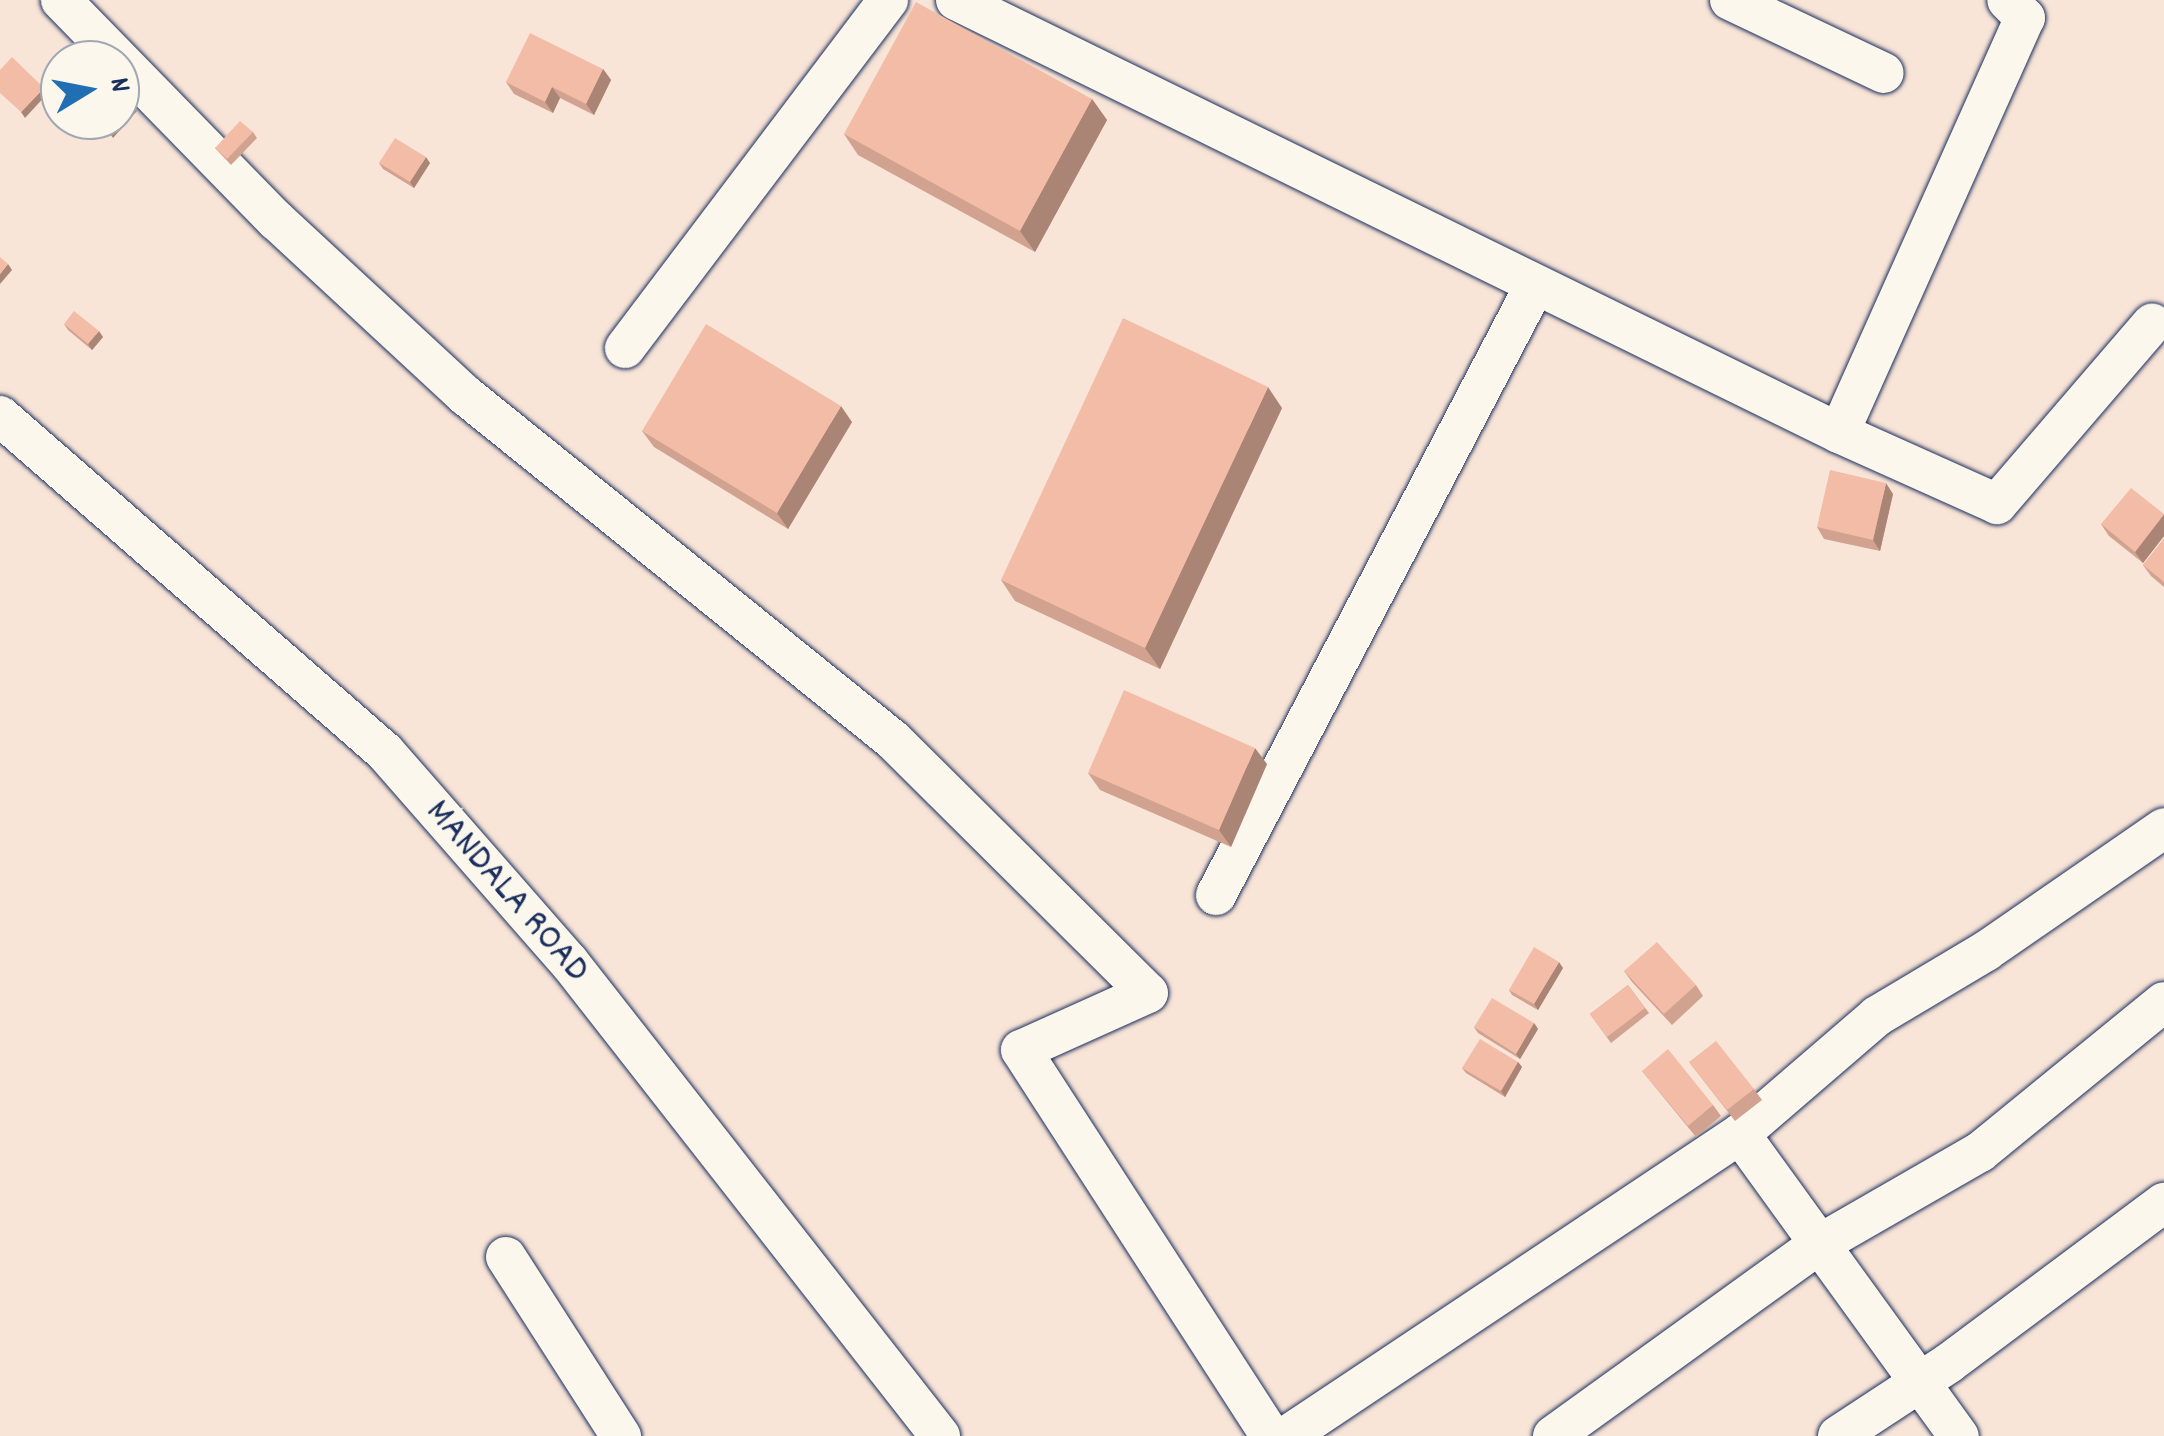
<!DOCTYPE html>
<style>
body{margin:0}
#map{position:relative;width:2164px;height:1436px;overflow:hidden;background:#f9e5d7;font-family:Dekko,sans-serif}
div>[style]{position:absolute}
.roads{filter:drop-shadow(0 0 2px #1b2f5e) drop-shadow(0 0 2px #1b2f5e)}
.street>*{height:40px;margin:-20px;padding:0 20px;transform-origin:20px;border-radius:20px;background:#fbf7ec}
.wall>*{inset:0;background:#d1a290}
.shaded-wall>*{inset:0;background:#aa8475}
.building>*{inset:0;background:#f3bca7}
span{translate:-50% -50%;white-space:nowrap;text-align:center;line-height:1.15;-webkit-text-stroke:10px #fbf7ec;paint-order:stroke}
.street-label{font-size:38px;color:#1b2f5e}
.north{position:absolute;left:40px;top:40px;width:100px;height:100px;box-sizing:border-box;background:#fbf7ec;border:2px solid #a1a7b3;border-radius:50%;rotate:80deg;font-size:28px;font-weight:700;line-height:40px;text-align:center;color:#1b2f5e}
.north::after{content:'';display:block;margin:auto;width:35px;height:45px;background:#1f6fb2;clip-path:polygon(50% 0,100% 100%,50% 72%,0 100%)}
</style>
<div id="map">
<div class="roads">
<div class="street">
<i style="left:61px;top:0;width:308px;rotate:45.7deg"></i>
<i style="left:276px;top:220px;width:258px;rotate:42.8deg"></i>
<i style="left:465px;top:395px;width:550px;rotate:38.87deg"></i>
<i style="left:893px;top:740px;width:359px;rotate:44.8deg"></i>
<i style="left:1148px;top:993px;width:139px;rotate:155.8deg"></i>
<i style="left:1021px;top:1050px;width:460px;rotate:57.1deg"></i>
<i style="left:956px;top:0;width:983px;rotate:26.12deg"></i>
<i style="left:1839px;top:433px;width:173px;rotate:24.2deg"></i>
<i style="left:1997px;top:504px;width:238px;rotate:-49.3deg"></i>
<i style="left:1730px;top:0;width:170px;rotate:25.4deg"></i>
<i style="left:625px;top:348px;width:436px;rotate:-52.9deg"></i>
<i style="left:0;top:416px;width:511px;rotate:41.11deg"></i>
<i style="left:385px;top:752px;width:279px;rotate:48.8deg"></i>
<i style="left:569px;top:962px;width:602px;rotate:51.95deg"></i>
<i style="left:1839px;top:433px;width:455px;rotate:-65.9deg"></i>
<i style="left:2025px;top:18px;width:25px;rotate:-135deg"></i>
<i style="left:1216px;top:895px;width:688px;rotate:-62.39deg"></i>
<i style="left:1740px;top:1134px;width:373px;rotate:54.1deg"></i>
<i style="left:506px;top:1257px;width:213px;rotate:57.3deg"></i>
<i style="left:1287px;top:1436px;width:544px;rotate:-33.69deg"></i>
<i style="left:1740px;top:1134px;width:181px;rotate:-40.7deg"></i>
<i style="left:1877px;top:1016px;width:127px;rotate:-30.8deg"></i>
<i style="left:1986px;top:951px;width:216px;rotate:-34.6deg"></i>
<i style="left:1553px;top:1436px;width:327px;rotate:-35.8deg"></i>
<i style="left:1818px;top:1245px;width:187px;rotate:-29.9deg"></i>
<i style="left:1980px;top:1152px;width:237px;rotate:-39.2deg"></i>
<i style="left:1838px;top:1436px;width:133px;rotate:-33.3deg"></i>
<i style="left:1949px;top:1363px;width:268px;rotate:-36.7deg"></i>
</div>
</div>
<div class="wall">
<i style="clip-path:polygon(603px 69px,611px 80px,594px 115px,560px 98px,553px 113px,514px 94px,506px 82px)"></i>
<i style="clip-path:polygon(1092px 99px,1107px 120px,1035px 252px,858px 155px,844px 134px)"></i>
<i style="clip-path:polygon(253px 132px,257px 138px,231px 165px,215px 148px)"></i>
<i style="clip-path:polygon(379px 163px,430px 163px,414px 188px,383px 169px)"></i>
<i style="clip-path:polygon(64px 324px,103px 337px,92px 350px,68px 330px)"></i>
<i style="clip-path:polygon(1282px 408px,1160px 669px,1015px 601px,1001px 580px)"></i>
<i style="clip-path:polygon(852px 422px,788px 529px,654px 447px,642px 431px)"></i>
<i style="clip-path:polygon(1893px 494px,1880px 551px,1824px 539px,1817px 527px)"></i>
<i style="clip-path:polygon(2164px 514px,2164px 536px,2143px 563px,2109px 536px,2101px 524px)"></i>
<i style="clip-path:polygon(2164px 539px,2164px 587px,2151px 576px,2143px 565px)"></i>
<i style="clip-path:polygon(1267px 764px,1231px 847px,1100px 790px,1088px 773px)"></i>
<i style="clip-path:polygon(1563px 968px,1538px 1010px,1512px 995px,1509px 990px)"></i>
<i style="clip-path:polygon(1624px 971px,1696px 985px,1703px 996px,1672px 1025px,1632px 982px)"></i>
<i style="clip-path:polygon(1628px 985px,1649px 1013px,1611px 1043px,1590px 1014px)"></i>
<i style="clip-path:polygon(1534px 1023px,1538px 1029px,1520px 1059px,1478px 1033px,1474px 1027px)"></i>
<i style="clip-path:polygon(1518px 1062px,1522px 1067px,1505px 1097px,1466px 1073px,1462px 1068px)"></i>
<i style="clip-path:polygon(1689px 1062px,1754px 1089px,1762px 1100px,1735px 1121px)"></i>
<i style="clip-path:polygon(1642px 1071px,1713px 1105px,1721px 1116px,1696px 1137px)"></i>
</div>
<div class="shaded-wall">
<i style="clip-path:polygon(603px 69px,611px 80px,594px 115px,586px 104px)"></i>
<i style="clip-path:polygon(552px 87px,560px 98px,553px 113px,545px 102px)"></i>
<i style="clip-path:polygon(44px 88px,48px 93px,25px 118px,21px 112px)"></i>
<i style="clip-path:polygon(1092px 99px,1107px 120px,1035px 252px,1020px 231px)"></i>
<i style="clip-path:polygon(133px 105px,137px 111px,113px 138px,109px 132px)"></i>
<i style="clip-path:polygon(426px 157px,430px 163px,414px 188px,410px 182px)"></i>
<i style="clip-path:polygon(8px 264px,12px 270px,0 284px,0 274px)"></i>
<i style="clip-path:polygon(99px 331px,103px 337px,92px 350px,88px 344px)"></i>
<i style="clip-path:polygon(1268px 387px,1282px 408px,1160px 669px,1145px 648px)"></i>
<i style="clip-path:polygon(841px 406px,852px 422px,788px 529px,777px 513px)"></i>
<i style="clip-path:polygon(1886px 483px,1893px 494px,1880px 551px,1873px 540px)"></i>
<i style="clip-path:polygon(2164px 515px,2164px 536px,2143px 563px,2135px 552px)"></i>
<i style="clip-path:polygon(1255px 748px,1267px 764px,1231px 847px,1219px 830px)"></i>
<i style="clip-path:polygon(1559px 962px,1563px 968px,1538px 1010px,1534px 1004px)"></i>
<i style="clip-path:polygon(1534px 1023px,1538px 1029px,1520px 1059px,1516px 1054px)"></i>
<i style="clip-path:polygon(1518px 1062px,1522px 1067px,1505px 1097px,1501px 1091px)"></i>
</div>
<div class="building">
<i style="clip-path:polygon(916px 2px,1092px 99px,1020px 231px,844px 134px)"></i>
<i style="clip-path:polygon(530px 33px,603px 69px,586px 104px,552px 87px,545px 102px,506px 82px)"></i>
<i style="clip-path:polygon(12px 57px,44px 88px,21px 112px,0 93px,0 70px)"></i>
<i style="clip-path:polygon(120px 93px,133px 105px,120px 120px)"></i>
<i style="clip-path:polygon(95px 120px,120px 120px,109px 132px)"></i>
<i style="clip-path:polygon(240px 121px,253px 132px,227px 159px,215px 148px)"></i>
<i style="clip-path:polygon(395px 138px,426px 157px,410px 182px,379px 163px)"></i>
<i style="clip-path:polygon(0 257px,8px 264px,0 274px)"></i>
<i style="clip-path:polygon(74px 311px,99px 331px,88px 344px,64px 324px)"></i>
<i style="clip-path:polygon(1123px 318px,1268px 387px,1145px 648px,1001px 580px)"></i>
<i style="clip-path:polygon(706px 324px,841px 406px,777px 513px,642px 431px)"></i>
<i style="clip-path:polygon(1830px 470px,1886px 483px,1873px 540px,1817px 527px)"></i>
<i style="clip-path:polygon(2131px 488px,2164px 514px,2135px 552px,2101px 524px)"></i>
<i style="clip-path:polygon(2164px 539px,2164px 582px,2143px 565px)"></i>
<i style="clip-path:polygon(1124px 690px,1255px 748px,1219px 830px,1088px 773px)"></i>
<i style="clip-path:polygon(1657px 942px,1696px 985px,1664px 1014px,1624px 971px)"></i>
<i style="clip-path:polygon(1534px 947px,1559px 962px,1534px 1004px,1509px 990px)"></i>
<i style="clip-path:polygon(1628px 985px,1645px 1008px,1607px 1037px,1590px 1014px)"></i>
<i style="clip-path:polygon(1492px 998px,1534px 1023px,1516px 1054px,1474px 1027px)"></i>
<i style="clip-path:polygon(1480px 1039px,1518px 1062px,1501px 1091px,1462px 1068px)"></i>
<i style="clip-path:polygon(1716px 1041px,1754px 1089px,1727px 1110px,1689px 1062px)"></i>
<i style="clip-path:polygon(1668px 1049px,1713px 1105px,1688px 1126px,1642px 1071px)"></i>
</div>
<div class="street-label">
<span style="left:506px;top:892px;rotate:49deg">MANDALA ROAD</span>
</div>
<div class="north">N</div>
</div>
